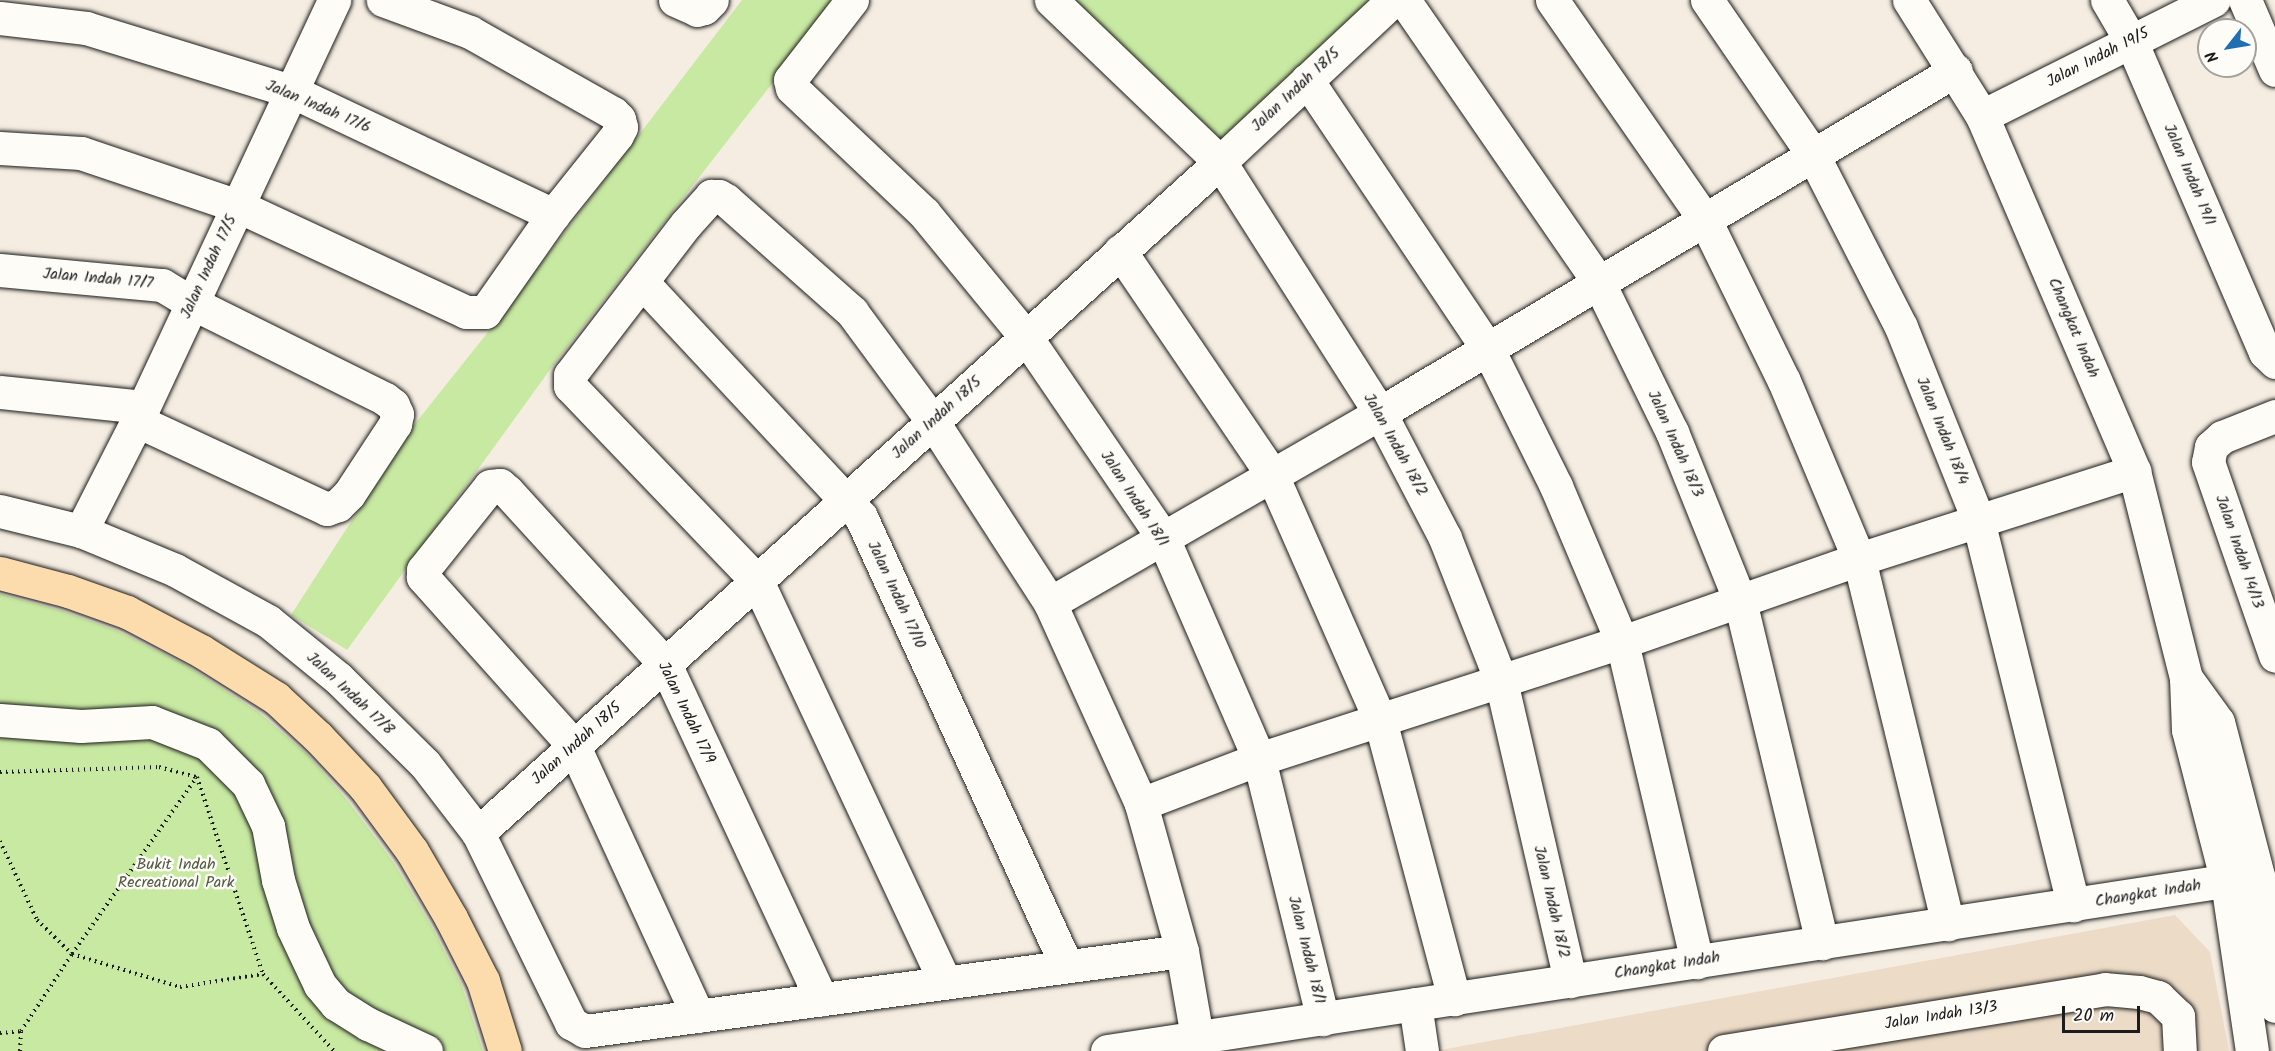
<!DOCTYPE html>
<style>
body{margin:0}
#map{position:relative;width:2275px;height:1051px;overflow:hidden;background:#f5ede1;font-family:Kalam,sans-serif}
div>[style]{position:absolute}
.built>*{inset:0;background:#ecdbc6}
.green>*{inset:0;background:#c8e9a2}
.path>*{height:4px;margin-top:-2px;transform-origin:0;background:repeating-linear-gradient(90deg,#1c1c1c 0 1.5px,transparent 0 6px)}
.roads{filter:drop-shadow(0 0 2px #1c1c1c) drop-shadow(0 0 2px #1c1c1c)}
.minor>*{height:33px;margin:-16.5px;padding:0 16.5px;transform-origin:16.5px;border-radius:16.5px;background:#fdfcf7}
.major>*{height:33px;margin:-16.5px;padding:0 16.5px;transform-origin:16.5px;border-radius:16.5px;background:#fcdcac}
span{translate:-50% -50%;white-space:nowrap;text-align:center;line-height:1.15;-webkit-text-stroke:5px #fdfcf7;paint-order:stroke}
.street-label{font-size:16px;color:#1c1c1c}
.park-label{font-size:16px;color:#505a44}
.north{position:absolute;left:2197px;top:18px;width:60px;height:60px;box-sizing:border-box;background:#fdfcf7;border:2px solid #a3a29f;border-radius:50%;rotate:239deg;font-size:16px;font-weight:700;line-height:24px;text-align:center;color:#1c1c1c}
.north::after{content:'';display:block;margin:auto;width:21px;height:27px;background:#1f6fb2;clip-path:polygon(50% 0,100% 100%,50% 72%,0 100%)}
.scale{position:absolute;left:2062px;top:1006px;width:78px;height:27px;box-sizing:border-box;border:3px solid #1c1c1c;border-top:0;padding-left:8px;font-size:18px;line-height:21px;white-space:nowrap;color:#1c1c1c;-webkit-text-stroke:4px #fdfcf7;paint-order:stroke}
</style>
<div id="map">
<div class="built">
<i style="clip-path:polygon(2175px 915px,2210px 952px,2229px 1051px,1435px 1051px)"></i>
</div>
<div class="green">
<i style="clip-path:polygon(742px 0,837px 0,557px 360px,347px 650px,291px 615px,410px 430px,492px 327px)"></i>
<i style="clip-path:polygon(1070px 0,1373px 0,1222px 155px)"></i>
<i style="clip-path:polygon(0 594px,60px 610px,118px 631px,186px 665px,260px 713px,307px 754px,348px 801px,394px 863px,432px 927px,462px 986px,483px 1051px,0 1051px)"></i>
</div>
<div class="path">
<i style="left:0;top:772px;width:159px;rotate:-1.8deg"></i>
<i style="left:159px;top:767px;width:39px;rotate:15deg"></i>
<i style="left:197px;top:777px;width:208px;rotate:71.5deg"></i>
<i style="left:263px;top:974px;width:105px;rotate:47.3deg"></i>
<i style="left:0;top:841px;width:87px;rotate:64.9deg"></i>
<i style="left:37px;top:920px;width:49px;rotate:44.2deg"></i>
<i style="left:72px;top:954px;width:113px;rotate:17deg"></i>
<i style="left:180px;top:987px;width:84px;rotate:-8.9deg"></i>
<i style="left:0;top:1033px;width:21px;rotate:-5deg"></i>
<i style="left:20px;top:1051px;width:20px;rotate:-87deg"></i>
<i style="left:21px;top:1031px;width:92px;rotate:-56.5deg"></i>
<i style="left:72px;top:954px;width:217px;rotate:-54.8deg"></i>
</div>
<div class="roads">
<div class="minor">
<i style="left:675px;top:0;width:24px;rotate:24deg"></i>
<i style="left:697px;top:10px;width:7px;rotate:-16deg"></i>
<i style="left:704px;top:8px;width:11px;rotate:-45deg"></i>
<i style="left:852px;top:0;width:101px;rotate:127.8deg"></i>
<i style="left:790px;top:80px;width:8px;rotate:76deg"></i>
<i style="left:792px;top:88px;width:182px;rotate:43.4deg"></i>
<i style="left:924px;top:213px;width:161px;rotate:50.6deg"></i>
<i style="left:1026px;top:337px;width:243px;rotate:55.7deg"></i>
<i style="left:1163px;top:538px;width:241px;rotate:66.5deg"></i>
<i style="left:1259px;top:759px;width:268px;rotate:76.2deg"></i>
<i style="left:1051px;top:0;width:234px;rotate:43.8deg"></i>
<i style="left:1220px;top:162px;width:298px;rotate:57.5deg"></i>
<i style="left:1380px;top:413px;width:141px;rotate:62.5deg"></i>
<i style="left:1445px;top:538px;width:154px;rotate:68.6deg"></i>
<i style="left:1501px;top:681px;width:308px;rotate:77deg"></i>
<i style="left:1404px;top:0;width:344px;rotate:55.4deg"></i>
<i style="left:1599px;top:283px;width:166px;rotate:63.9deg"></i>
<i style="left:1672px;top:432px;width:182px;rotate:68.1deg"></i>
<i style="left:1740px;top:601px;width:352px;rotate:76.5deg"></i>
<i style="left:1552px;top:0;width:268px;rotate:55.2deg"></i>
<i style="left:1705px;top:220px;width:179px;rotate:63.9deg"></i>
<i style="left:1784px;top:381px;width:193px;rotate:67.2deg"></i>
<i style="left:1859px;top:559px;width:376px;rotate:76.3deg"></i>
<i style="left:1707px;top:0;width:188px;rotate:55.6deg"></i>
<i style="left:1813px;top:155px;width:193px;rotate:62.9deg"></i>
<i style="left:1901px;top:327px;width:208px;rotate:68.2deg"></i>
<i style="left:1978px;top:520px;width:397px;rotate:76.1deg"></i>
<i style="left:1909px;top:0;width:137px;rotate:57.8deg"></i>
<i style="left:1982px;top:116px;width:386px;rotate:66.8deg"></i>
<i style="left:2134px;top:471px;width:213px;rotate:75.9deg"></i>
<i style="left:2186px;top:678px;width:52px;rotate:87.8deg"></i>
<i style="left:2188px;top:730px;width:157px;rotate:75.6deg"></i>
<i style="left:2227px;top:882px;width:171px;rotate:81.6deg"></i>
<i style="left:2107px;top:0;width:48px;rotate:59.7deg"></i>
<i style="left:2131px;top:41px;width:339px;rotate:66.7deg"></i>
<i style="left:2265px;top:352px;width:14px;rotate:45deg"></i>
<i style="left:2245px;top:0;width:76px;rotate:66.8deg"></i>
<i style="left:0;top:18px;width:87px;rotate:6.6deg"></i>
<i style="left:86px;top:28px;width:214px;rotate:17.1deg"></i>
<i style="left:291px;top:91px;width:290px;rotate:25.3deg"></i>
<i style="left:1307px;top:80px;width:324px;rotate:56.1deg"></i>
<i style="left:1488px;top:349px;width:153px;rotate:63.6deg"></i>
<i style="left:1556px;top:486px;width:169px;rotate:67.1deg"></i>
<i style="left:1622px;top:642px;width:329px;rotate:76.8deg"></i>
<i style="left:1982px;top:116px;width:259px;rotate:-26.6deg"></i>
<i style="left:0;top:148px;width:81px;rotate:3.5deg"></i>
<i style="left:81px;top:153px;width:166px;rotate:18.7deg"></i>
<i style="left:238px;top:206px;width:251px;rotate:24.9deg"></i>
<i style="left:466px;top:312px;width:19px"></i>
<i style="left:485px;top:312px;width:118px;rotate:-55deg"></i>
<i style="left:553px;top:215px;width:102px;rotate:-51.3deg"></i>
<i style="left:617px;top:135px;width:9px;rotate:-63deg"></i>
<i style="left:621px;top:127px;width:8px;rotate:-104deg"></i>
<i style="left:619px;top:119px;width:8px;rotate:-135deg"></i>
<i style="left:613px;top:113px;width:164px;rotate:-150.5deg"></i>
<i style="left:470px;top:32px;width:93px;rotate:-159.8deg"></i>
<i style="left:1120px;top:251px;width:271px;rotate:55.8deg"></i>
<i style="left:1272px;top:475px;width:268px;rotate:66.2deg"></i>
<i style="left:1380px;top:720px;width:289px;rotate:75.1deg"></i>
<i style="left:0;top:270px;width:163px;rotate:5.3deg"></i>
<i style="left:162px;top:285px;width:35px;rotate:31deg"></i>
<i style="left:192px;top:303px;width:216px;rotate:26.4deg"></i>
<i style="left:385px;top:399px;width:10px;rotate:37deg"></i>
<i style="left:393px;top:405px;width:10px;rotate:66deg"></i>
<i style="left:397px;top:414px;width:10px;rotate:101deg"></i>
<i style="left:395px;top:424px;width:84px;rotate:123.3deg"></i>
<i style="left:349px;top:494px;width:16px;rotate:135deg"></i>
<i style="left:338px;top:505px;width:12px;rotate:160deg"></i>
<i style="left:327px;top:509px;width:209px;rotate:-155.1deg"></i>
<i style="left:642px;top:282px;width:321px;rotate:47deg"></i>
<i style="left:861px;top:517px;width:493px;rotate:65.4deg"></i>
<i style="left:0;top:392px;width:144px;rotate:6deg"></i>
<i style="left:2275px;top:416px;width:57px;rotate:158.4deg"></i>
<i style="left:2222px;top:437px;width:15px;rotate:138deg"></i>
<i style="left:2211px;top:447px;width:15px;rotate:101deg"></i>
<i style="left:2208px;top:462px;width:205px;rotate:70.9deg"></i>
<i style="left:0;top:511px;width:83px;rotate:13.9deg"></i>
<i style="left:81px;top:531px;width:102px;rotate:22.5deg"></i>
<i style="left:175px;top:570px;width:106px;rotate:28.7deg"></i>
<i style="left:268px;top:621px;width:90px;rotate:39.2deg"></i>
<i style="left:338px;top:678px;width:122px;rotate:44.7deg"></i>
<i style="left:425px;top:764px;width:87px;rotate:52.5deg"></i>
<i style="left:478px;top:833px;width:212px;rotate:63.9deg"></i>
<i style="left:571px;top:1023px;width:16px;rotate:30deg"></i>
<i style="left:585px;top:1031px;width:602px;rotate:-7.63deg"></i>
<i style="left:81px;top:531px;width:123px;rotate:-63deg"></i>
<i style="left:137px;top:421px;width:465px;rotate:-64.9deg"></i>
<i style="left:1050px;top:603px;width:381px;rotate:-29.9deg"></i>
<i style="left:1380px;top:413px;width:670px;rotate:-30.77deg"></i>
<i style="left:2186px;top:678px;width:54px;rotate:54deg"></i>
<i style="left:2218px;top:722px;width:159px;rotate:75.4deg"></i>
<i style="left:2258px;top:876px;width:131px;rotate:82.5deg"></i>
<i style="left:0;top:720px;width:81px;rotate:4.2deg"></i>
<i style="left:81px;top:726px;width:71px;rotate:-3.2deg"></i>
<i style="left:152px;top:722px;width:60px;rotate:21.4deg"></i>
<i style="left:208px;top:744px;width:57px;rotate:45deg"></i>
<i style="left:248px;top:784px;width:47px;rotate:64.5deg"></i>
<i style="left:268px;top:826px;width:55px;rotate:79.5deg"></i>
<i style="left:278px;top:880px;width:50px;rotate:72.6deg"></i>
<i style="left:293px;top:928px;width:63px;rotate:64.7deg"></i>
<i style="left:320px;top:985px;width:25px;rotate:50deg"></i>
<i style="left:336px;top:1004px;width:38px;rotate:32deg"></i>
<i style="left:368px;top:1024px;width:64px;rotate:25deg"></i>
<i style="left:1141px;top:804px;width:126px;rotate:-20.9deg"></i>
<i style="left:1259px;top:759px;width:381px;rotate:-17.9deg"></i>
<i style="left:1622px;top:642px;width:251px;rotate:-19.3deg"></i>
<i style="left:1859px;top:559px;width:289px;rotate:-17.7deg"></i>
<i style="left:478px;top:833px;width:1000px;rotate:-42.12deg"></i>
<i style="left:1220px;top:162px;width:237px;rotate:-43.1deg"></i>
<i style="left:945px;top:982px;width:443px;rotate:-115.1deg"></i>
<i style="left:757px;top:581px;width:270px;rotate:-133.8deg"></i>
<i style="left:570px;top:386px;width:11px;rotate:-90deg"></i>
<i style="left:570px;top:375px;width:190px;rotate:-52.5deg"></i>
<i style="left:686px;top:224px;width:38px;rotate:-48deg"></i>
<i style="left:711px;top:196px;width:8px"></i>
<i style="left:719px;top:196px;width:8px;rotate:30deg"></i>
<i style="left:726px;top:200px;width:169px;rotate:41.6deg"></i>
<i style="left:852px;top:312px;width:137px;rotate:53.6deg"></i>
<i style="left:933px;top:422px;width:216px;rotate:57.1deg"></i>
<i style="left:1050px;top:603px;width:221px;rotate:65.6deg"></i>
<i style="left:1141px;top:804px;width:153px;rotate:74.4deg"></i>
<i style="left:1182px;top:951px;width:87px;rotate:80.1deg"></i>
<i style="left:1415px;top:1004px;width:48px;rotate:81.5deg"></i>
<i style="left:698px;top:1016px;width:297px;rotate:-114.7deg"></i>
<i style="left:574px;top:746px;width:227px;rotate:-131.8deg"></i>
<i style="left:423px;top:577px;width:7px;rotate:-90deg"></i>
<i style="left:423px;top:570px;width:107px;rotate:-51.4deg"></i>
<i style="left:490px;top:486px;width:10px;rotate:-6deg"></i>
<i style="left:500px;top:485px;width:9px;rotate:41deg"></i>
<i style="left:507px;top:491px;width:234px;rotate:47.6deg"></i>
<i style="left:665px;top:664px;width:370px;rotate:65deg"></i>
<i style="left:1107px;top:1051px;width:1164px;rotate:-8.65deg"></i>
<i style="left:1724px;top:1051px;width:386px;rotate:-9.2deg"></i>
<i style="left:2105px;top:989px;width:34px;rotate:5deg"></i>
<i style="left:2139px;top:992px;width:20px;rotate:15deg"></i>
<i style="left:2158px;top:997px;width:28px;rotate:44deg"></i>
<i style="left:2178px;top:1016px;width:35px;rotate:87deg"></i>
</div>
<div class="major">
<i style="left:0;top:573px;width:70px;rotate:14.8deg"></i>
<i style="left:68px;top:591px;width:63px;rotate:19.6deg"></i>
<i style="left:127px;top:612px;width:84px;rotate:27.8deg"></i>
<i style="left:201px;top:651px;width:89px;rotate:32.1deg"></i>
<i style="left:276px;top:698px;width:57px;rotate:42.9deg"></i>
<i style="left:318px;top:737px;width:69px;rotate:46.8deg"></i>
<i style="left:365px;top:787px;width:79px;rotate:53.7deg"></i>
<i style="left:412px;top:851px;width:78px;rotate:59.8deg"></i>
<i style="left:451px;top:918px;width:71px;rotate:63.1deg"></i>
<i style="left:483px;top:981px;width:73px;rotate:72.6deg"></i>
</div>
</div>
<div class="street-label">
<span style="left:2098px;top:58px;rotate:-27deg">Jalan Indah 19/5</span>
<span style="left:1296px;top:90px;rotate:-43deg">Jalan Indah 18/5</span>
<span style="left:318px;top:107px;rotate:23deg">Jalan Indah 17/6</span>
<span style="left:2189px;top:175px;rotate:67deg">Jalan Indah 19/1</span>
<span style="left:209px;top:267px;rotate:-65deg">Jalan Indah 17/5</span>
<span style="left:98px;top:279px;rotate:5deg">Jalan Indah 17/7</span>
<span style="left:2073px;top:328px;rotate:67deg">Changkat Indah</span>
<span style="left:937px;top:418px;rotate:-42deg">Jalan Indah 18/5</span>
<span style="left:1942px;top:431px;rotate:68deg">Jalan Indah 18/4</span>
<span style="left:1675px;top:444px;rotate:66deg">Jalan Indah 18/3</span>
<span style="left:1395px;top:445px;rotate:61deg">Jalan Indah 18/2</span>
<span style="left:1134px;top:499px;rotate:57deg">Jalan Indah 18/1</span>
<span style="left:2239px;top:552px;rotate:71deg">Jalan Indah 14/13</span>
<span style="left:896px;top:595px;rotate:65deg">Jalan Indah 17/10</span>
<span style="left:350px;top:694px;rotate:43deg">Jalan Indah 17/8</span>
<span style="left:686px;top:713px;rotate:64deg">Jalan Indah 17/9</span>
<span style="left:577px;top:744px;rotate:-42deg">Jalan Indah 18/5</span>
<span style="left:2148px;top:894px;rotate:-9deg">Changkat Indah</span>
<span style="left:1551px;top:902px;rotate:77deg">Jalan Indah 18/2</span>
<span style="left:1306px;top:950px;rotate:76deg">Jalan Indah 18/1</span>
<span style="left:1667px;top:966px;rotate:-9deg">Changkat Indah</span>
<span style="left:1941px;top:1016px;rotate:-9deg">Jalan Indah 13/3</span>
</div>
<div class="park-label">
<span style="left:176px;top:874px">Bukit Indah<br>Recreational Park</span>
</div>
<div class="north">N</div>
<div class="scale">20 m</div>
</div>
